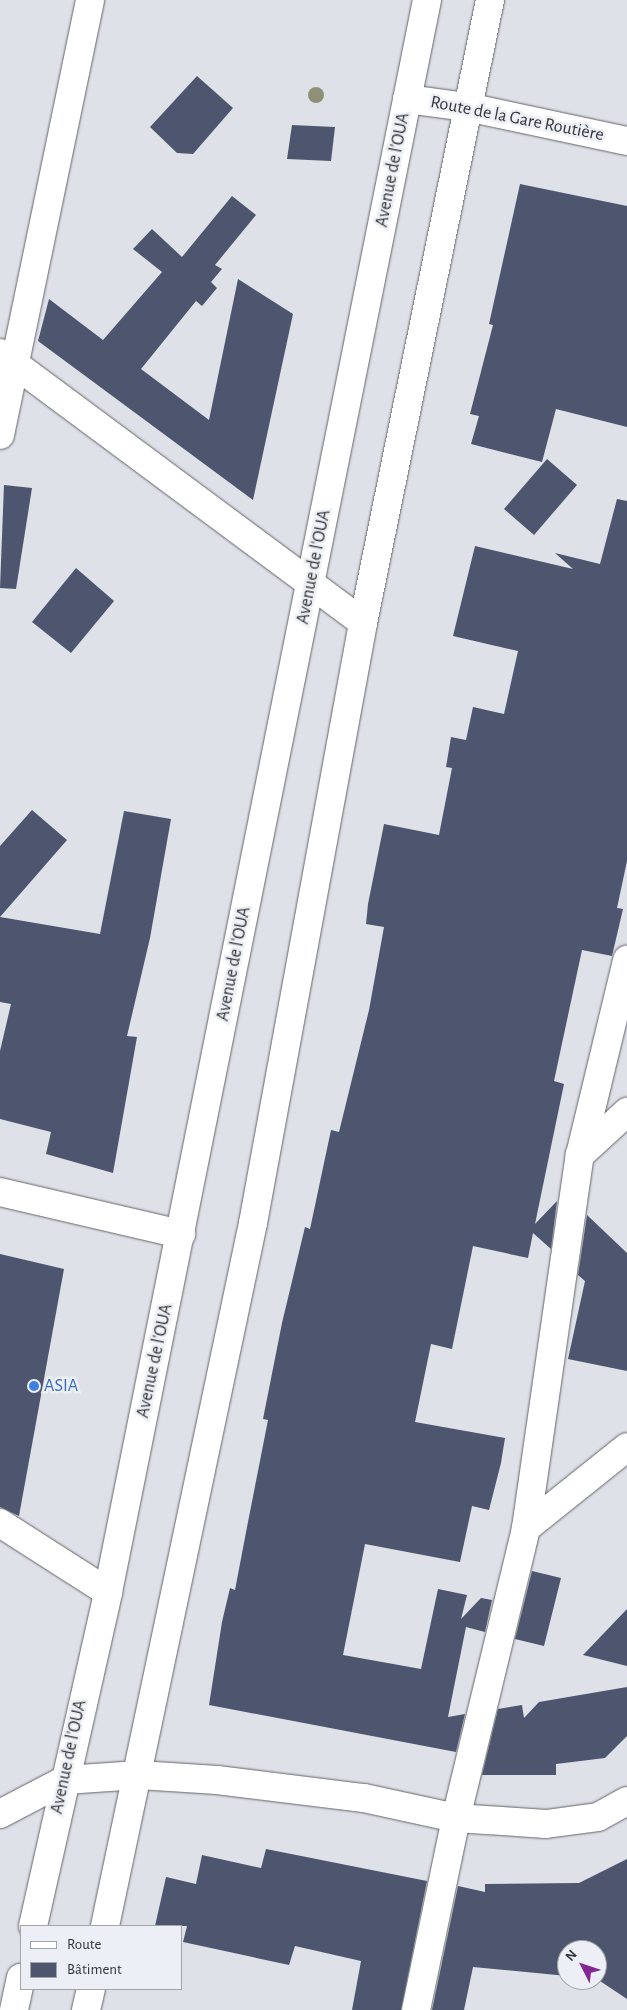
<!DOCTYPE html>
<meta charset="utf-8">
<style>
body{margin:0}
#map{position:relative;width:627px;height:2010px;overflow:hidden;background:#dfe1e8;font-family:"Alegreya Sans",sans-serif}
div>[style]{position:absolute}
.building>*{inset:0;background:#4d566e}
.roads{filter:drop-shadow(0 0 1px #63656a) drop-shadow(0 0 1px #63656a)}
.minor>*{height:28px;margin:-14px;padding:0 14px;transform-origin:14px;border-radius:14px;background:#fff}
.tertiary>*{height:28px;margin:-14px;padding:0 14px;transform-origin:14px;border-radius:14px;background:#fff}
.primary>*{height:28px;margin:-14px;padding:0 14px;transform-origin:14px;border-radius:14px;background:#fff}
.trees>*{width:16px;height:16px;margin:-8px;border-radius:50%;background:#8e9077}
.dots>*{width:14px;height:14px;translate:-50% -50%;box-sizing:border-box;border:2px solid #eceff5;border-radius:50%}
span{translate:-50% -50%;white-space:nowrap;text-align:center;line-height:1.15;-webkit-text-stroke:5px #eceff5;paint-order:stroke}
.street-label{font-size:18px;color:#343538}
.shop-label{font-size:18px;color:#366cbe}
.left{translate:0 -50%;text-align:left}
.legend{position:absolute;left:20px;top:1925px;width:162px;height:65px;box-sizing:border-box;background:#eceff5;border:1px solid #a2a5a9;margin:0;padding:6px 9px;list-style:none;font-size:15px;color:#343538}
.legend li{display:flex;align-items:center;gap:10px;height:25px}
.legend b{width:25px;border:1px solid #a2a5a9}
.north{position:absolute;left:557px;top:1940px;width:50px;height:50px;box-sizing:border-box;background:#eceff5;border:1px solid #a2a5a9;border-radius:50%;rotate:311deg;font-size:14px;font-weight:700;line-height:20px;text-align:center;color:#343538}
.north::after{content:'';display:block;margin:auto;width:18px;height:22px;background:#852791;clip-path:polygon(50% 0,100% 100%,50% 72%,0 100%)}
</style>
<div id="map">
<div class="building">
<i style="clip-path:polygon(197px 76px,233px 108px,193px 154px,177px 153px,150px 127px)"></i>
<i style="clip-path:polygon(292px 125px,335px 127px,331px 161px,287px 159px)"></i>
<i style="clip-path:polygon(520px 184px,627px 206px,627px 427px,556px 409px,542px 462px,471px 444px,479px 416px,470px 414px,493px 325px,489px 324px)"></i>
<i style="clip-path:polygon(232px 196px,256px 215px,215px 265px,222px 269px,211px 282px,217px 288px,202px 306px,196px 301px,141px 369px,209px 420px,238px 279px,293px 314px,253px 500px,38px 341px,49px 299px,103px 340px,162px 272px,133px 249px,152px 229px,182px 257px)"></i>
<i style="clip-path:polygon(547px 459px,577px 485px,534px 535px,504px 509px)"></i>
<i style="clip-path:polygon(4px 485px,32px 488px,16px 589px,0 588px)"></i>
<i style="clip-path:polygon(617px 499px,627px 501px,627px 861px,617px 908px,623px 909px,612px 956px,582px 950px,554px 1081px,564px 1084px,535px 1224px,557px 1201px,551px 1249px,533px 1233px,528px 1258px,473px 1246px,452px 1349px,431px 1344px,415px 1422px,505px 1438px,501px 1463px,489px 1510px,472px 1506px,460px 1562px,365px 1544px,343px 1655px,421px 1669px,438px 1589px,467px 1595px,461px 1619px,481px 1598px,492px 1600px,485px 1632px,466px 1627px,448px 1717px,465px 1714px,456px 1752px,209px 1705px,222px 1622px,230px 1588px,235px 1590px,247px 1527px,268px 1420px,263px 1419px,282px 1323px,305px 1227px,310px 1229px,331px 1130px,339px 1132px,369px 1010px,384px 927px,366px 924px,368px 904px,384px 824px,439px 835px,452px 768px,446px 767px,451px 737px,466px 740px,473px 707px,504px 714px,518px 651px,453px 636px,475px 546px,573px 569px,555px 553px,600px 564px)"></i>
<i style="clip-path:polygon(76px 568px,114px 601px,71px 653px,32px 622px)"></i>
<i style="clip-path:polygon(32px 810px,67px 840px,0 917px,100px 934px,124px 811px,171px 819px,150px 938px,127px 1036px,137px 1037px,113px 1173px,46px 1154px,51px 1132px,0 1119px,0 1051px,11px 1004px,0 1002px,0 846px)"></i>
<i style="clip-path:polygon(587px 1215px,627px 1253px,627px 1371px,568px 1359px,585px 1281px,578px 1275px)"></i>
<i style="clip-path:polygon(0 1254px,64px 1269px,19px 1516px,0 1507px)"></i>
<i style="clip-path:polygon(532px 1571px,561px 1578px,544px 1646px,515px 1639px)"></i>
<i style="clip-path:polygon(627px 1609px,627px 1666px,583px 1655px)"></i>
<i style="clip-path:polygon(627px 1687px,627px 1736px,605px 1758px,556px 1764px,556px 1775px,482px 1775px,498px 1709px,522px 1705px,524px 1718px,539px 1702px)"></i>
<i style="clip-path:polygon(266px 1849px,427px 1881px,401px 2010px,352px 2010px,361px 1961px,295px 1946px,289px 1965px,183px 1942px,187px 1926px,155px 1926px,166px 1877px,196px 1884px,202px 1855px,261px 1868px)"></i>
<i style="clip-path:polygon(627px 1859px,627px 1999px,597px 1979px,597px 1950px,567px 1950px,567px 1976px,473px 1967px,464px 2010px,432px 2010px,458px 1886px,485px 1892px,485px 1884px,579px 1883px)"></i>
</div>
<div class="roads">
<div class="minor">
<i style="left:407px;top:99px;width:61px;rotate:7.6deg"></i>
<i style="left:467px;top:107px;width:164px;rotate:12deg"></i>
<i style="left:0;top:353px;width:452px;rotate:36.6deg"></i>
<i style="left:0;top:435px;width:444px;rotate:-78.3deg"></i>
<i style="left:580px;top:1155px;width:64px;rotate:-42.5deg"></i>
<i style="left:0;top:1523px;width:128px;rotate:32.6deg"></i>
<i style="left:526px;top:1528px;width:129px;rotate:-38.7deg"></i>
<i style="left:0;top:1814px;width:73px;rotate:-27.6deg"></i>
<i style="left:65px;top:1780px;width:74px;rotate:-3.9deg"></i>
<i style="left:139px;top:1775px;width:78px;rotate:3.7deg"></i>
<i style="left:217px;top:1780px;width:148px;rotate:7deg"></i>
<i style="left:364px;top:1798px;width:94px;rotate:12.3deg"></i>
<i style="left:456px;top:1818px;width:90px;rotate:3.8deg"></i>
<i style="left:546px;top:1824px;width:52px;rotate:-7.7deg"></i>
<i style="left:598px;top:1817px;width:33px;rotate:-29deg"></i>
<i style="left:416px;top:2010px;width:196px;rotate:-78.2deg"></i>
<i style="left:456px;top:1818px;width:298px;rotate:-76.4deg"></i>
<i style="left:526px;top:1528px;width:377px;rotate:-81.8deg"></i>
<i style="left:580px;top:1155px;width:201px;rotate:-76.4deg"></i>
</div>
<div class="tertiary">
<i style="left:0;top:1192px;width:186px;rotate:13.1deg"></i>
</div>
<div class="primary">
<i style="left:33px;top:1926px;width:342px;rotate:-77.3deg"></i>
<i style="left:108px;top:1592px;width:1624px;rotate:-78.67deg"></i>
<i style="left:105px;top:1926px;width:718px;rotate:-78.11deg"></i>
<i style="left:253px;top:1223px;width:610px;rotate:-79.61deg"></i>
<i style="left:363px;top:623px;width:636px;rotate:-78.48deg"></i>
<i style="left:14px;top:2010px;width:33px;rotate:-78deg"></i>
<i style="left:86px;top:2010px;width:22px;rotate:-77deg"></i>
</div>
</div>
<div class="trees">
<i style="left:316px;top:95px"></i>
</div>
<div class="dots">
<i style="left:34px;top:1386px;background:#3f7fe0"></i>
</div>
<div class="street-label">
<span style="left:517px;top:119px;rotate:11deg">Route de la Gare Routière</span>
<span style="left:393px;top:170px;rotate:-79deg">Avenue de l'OUA</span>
<span style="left:314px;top:567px;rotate:-79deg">Avenue de l'OUA</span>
<span style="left:234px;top:964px;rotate:-79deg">Avenue de l'OUA</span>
<span style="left:155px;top:1361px;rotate:-78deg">Avenue de l'OUA</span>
<span style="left:69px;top:1757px;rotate:-78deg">Avenue de l'OUA</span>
</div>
<div class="shop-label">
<span class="left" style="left:44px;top:1386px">ASIA</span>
</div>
<ul class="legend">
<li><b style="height:6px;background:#fff"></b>Route</li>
<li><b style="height:14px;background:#4d566e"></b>Bâtiment</li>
</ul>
<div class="north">N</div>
</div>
